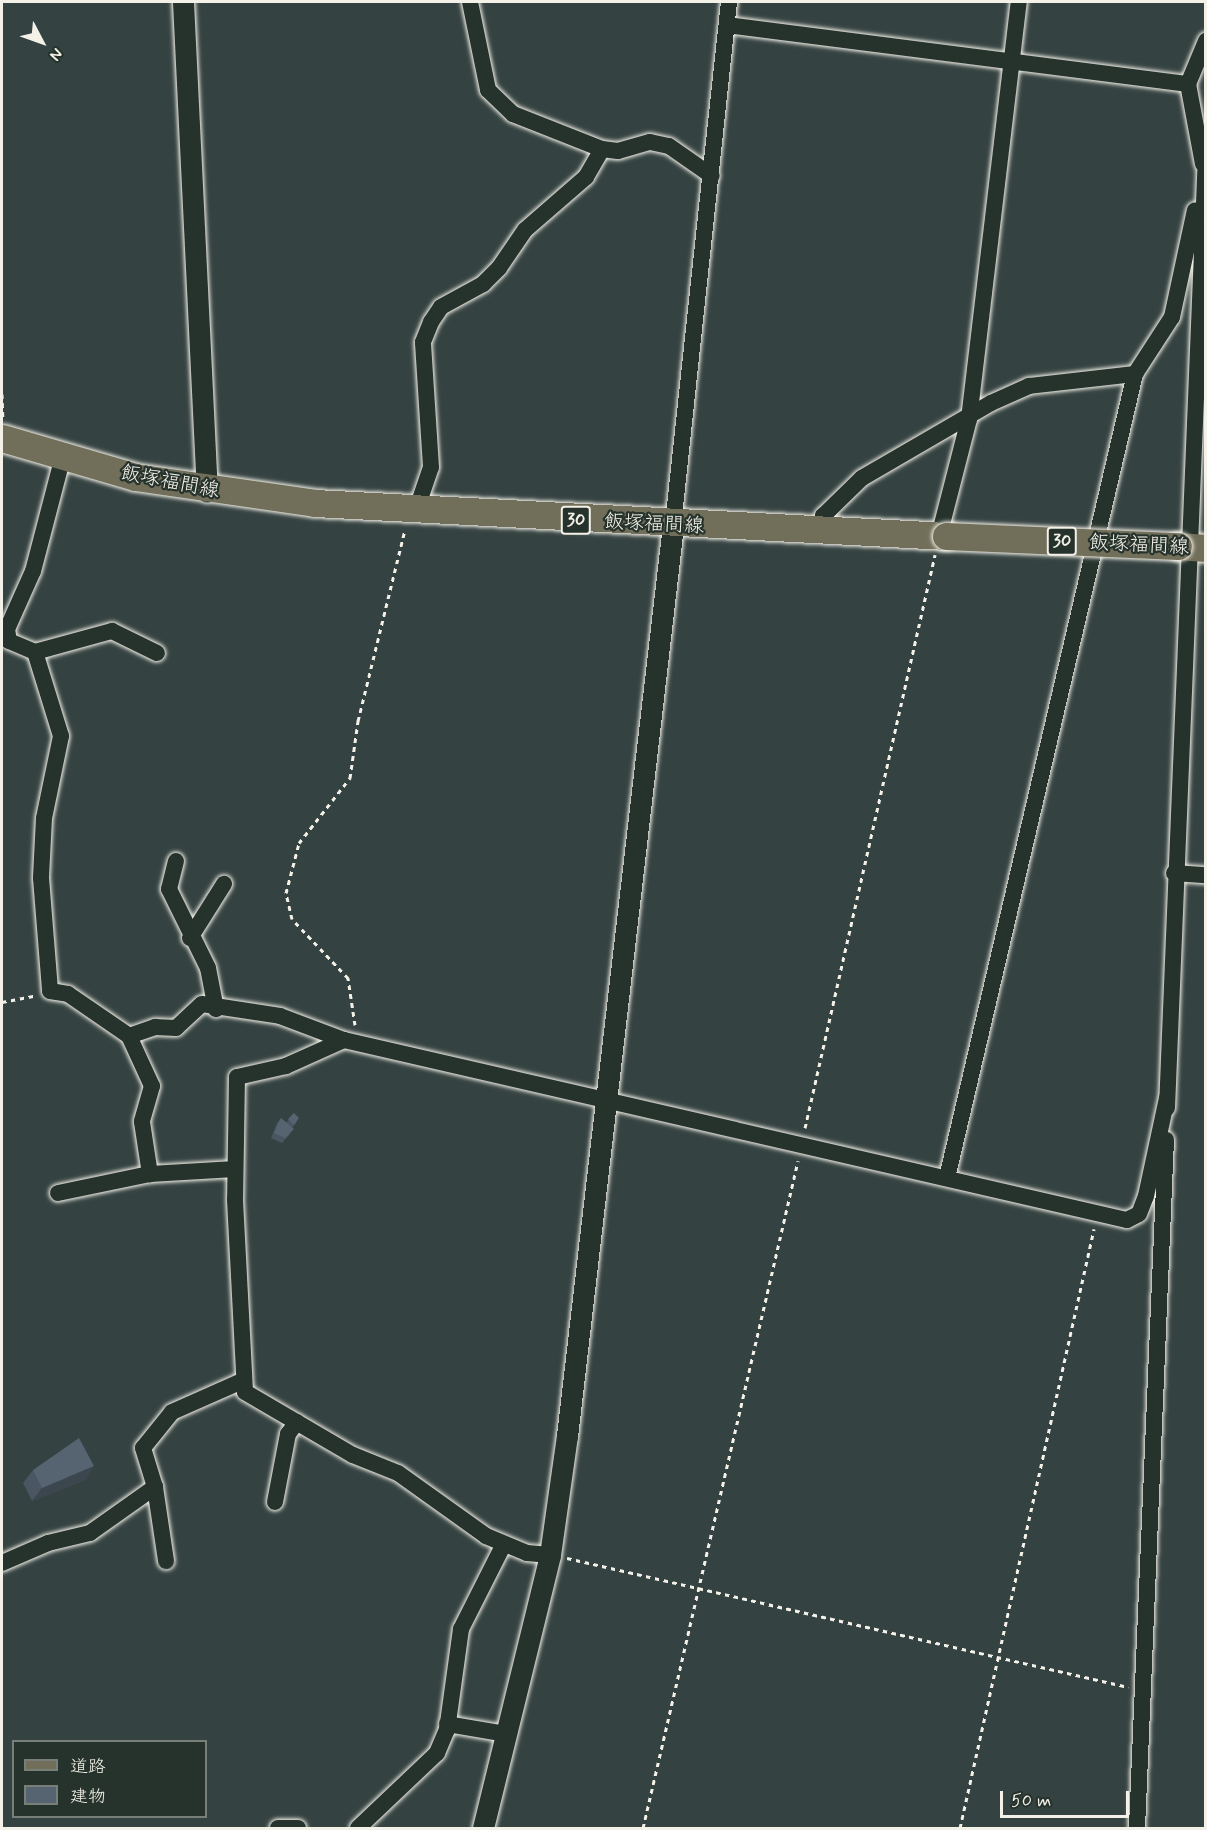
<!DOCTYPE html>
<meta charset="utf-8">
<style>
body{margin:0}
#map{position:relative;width:1207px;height:1830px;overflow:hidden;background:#344241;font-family:Mynerve,"Klee One",sans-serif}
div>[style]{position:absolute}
.path>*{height:3px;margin-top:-1.5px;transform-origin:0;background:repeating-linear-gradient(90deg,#f4f1e8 0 4.5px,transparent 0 9px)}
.roads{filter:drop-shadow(0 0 2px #f4f1e8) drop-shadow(0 0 2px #f4f1e8)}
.minor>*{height:16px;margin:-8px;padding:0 8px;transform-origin:8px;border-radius:8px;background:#26332d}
.tertiary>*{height:21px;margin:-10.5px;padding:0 10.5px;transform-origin:10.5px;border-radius:10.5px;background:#26332d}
.primary>*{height:27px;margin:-13.5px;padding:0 13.5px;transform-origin:13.5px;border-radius:13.5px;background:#716e59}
.bridges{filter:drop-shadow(0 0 2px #f4f1e8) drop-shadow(0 0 2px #f4f1e8)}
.primary-bridge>*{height:27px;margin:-13.5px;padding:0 13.5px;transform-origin:13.5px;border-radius:13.5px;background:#716e59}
.wall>*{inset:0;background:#4a5661}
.shaded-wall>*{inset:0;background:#3c464f}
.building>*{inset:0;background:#566471}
span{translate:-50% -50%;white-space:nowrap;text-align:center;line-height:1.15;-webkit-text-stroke:4.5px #26332d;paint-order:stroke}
.shield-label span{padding:2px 4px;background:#26332d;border:2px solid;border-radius:4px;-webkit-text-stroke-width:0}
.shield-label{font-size:18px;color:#f4f1e8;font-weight:700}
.street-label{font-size:20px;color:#f4f1e8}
.frame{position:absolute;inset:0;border:3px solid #f4f1e8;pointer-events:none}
.legend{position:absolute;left:12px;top:1740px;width:195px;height:78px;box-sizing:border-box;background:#26332d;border:2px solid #787f78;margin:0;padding:8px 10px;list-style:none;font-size:18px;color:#f4f1e8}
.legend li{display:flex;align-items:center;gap:12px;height:30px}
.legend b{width:30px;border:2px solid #787f78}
.north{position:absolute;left:12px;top:12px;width:60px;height:60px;-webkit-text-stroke:4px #26332d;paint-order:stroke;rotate:131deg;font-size:16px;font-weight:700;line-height:24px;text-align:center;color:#f4f1e8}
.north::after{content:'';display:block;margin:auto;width:21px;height:27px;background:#f4f1e8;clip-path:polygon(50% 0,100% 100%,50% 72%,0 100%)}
.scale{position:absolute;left:1000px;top:1791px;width:129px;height:27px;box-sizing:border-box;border:3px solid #f4f1e8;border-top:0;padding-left:8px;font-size:18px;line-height:21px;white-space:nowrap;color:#f4f1e8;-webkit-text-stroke:4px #26332d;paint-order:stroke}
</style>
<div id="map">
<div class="path">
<i style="left:2px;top:394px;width:25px;rotate:88deg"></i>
<i style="left:2px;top:1002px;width:33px;rotate:-11deg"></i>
<i style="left:355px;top:1025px;width:48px;rotate:-98.5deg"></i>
<i style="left:348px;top:978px;width:81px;rotate:-133.5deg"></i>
<i style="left:292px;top:919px;width:27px;rotate:-103deg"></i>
<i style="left:286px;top:893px;width:52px;rotate:-75.4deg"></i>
<i style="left:299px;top:843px;width:83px;rotate:-51.9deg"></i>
<i style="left:350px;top:778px;width:58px;rotate:-82deg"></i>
<i style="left:358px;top:721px;width:197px;rotate:-76.2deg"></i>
<i style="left:805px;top:1128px;width:588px;rotate:-77.22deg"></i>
<i style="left:567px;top:1558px;width:576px;rotate:12.95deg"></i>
<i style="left:643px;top:1828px;width:685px;rotate:-76.92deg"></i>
<i style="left:960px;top:1828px;width:614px;rotate:-77.39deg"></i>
</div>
<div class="roads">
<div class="minor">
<i style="left:470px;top:2px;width:90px;rotate:78.4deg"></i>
<i style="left:488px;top:90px;width:35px;rotate:44deg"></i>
<i style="left:513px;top:114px;width:96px;rotate:21.5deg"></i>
<i style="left:602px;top:149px;width:16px;rotate:7deg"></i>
<i style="left:618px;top:151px;width:33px;rotate:-16deg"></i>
<i style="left:650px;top:142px;width:19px;rotate:12deg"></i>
<i style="left:669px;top:146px;width:52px;rotate:34.9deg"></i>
<i style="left:727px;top:25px;width:465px;rotate:7.3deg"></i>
<i style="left:1203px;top:164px;width:81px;rotate:-100.6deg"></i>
<i style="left:1188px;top:84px;width:47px;rotate:-67.3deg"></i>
<i style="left:62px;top:460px;width:115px;rotate:104.6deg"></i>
<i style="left:33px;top:571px;width:64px;rotate:114.1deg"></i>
<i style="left:7px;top:629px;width:12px;rotate:81deg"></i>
<i style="left:9px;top:641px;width:28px;rotate:23deg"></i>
<i style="left:35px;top:652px;width:88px;rotate:72.8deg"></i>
<i style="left:61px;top:736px;width:84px;rotate:101.7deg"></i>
<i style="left:44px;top:818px;width:60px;rotate:92.9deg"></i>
<i style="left:41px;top:878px;width:113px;rotate:85.4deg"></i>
<i style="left:50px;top:991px;width:18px;rotate:9deg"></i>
<i style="left:68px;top:994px;width:74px;rotate:34.5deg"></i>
<i style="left:129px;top:1036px;width:28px;rotate:-19deg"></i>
<i style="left:155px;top:1027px;width:21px;rotate:3deg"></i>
<i style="left:176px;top:1028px;width:35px;rotate:-43deg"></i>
<i style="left:202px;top:1004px;width:79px;rotate:8.7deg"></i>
<i style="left:280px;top:1016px;width:68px;rotate:20.6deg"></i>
<i style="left:344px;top:1040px;width:803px;rotate:12.95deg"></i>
<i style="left:1127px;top:1220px;width:13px;rotate:-27deg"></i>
<i style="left:1139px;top:1214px;width:19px;rotate:-69deg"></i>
<i style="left:1146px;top:1196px;width:100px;rotate:-77.9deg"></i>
<i style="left:416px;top:511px;width:46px;rotate:-71.2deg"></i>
<i style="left:431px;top:467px;width:125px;rotate:-93.7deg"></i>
<i style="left:423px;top:342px;width:22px;rotate:-68deg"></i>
<i style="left:431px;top:322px;width:18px;rotate:-56deg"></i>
<i style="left:441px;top:307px;width:48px;rotate:-28.7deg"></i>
<i style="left:483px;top:284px;width:23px;rotate:-45deg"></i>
<i style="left:499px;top:268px;width:46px;rotate:-55.6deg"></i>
<i style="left:525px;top:230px;width:81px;rotate:-41deg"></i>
<i style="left:586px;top:177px;width:32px;rotate:-60deg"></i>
<i style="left:673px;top:525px;width:526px;rotate:-83.89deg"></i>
<i style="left:819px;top:531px;width:16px;rotate:-75deg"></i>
<i style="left:823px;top:516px;width:54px;rotate:-44.3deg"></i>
<i style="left:862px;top:478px;width:149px;rotate:-30.2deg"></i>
<i style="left:991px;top:403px;width:42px;rotate:-24.1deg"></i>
<i style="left:1029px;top:386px;width:107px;rotate:-6.5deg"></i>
<i style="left:939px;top:536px;width:121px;rotate:-75.6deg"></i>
<i style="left:969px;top:419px;width:420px;rotate:-83.2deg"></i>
<i style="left:35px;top:652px;width:80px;rotate:-15.3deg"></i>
<i style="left:112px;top:631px;width:50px;rotate:26.1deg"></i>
<i style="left:176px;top:861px;width:29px;rotate:104deg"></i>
<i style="left:169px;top:889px;width:88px;rotate:63.7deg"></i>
<i style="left:208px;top:968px;width:42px;rotate:79deg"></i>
<i style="left:1174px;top:873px;width:32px;rotate:4deg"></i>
<i style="left:190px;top:938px;width:64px;rotate:-57.8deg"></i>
<i style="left:129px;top:1036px;width:55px;rotate:65.3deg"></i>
<i style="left:152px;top:1086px;width:37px;rotate:106deg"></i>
<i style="left:142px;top:1122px;width:53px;rotate:81.3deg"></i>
<i style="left:150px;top:1174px;width:85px;rotate:-3.4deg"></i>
<i style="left:344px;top:1040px;width:64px;rotate:155.9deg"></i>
<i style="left:286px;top:1066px;width:50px;rotate:167.3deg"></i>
<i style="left:237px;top:1077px;width:123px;rotate:90.9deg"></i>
<i style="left:235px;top:1200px;width:192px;rotate:87deg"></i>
<i style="left:245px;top:1392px;width:125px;rotate:30.3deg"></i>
<i style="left:353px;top:1455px;width:48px;rotate:21.8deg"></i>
<i style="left:398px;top:1473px;width:108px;rotate:35.6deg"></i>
<i style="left:486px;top:1536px;width:44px;rotate:22.5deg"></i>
<i style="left:527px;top:1553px;width:23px;rotate:5deg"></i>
<i style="left:1167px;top:1108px;width:957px;rotate:-87.66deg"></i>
<i style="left:947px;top:1178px;width:826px;rotate:-76.84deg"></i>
<i style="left:1135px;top:374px;width:68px;rotate:-57deg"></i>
<i style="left:1172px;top:317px;width:109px;rotate:-77.9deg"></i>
<i style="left:58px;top:1193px;width:94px;rotate:-11.7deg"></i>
<i style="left:155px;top:1487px;width:75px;rotate:81.5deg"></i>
<i style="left:275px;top:1502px;width:69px;rotate:-79.2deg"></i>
<i style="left:288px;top:1434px;width:15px;rotate:-53deg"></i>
<i style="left:2px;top:1563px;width:50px;rotate:-23.5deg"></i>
<i style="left:48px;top:1543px;width:43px;rotate:-13.4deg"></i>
<i style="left:90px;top:1533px;width:80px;rotate:-35.3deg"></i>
<i style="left:155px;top:1487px;width:41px;rotate:-107.1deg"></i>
<i style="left:143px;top:1448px;width:46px;rotate:-51.1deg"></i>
<i style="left:172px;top:1412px;width:77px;rotate:-23.9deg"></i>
<i style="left:447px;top:1724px;width:60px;rotate:9.6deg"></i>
<i style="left:278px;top:1828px;width:20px"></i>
<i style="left:358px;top:1828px;width:109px;rotate:-43.5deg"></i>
<i style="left:437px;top:1753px;width:25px;rotate:-67deg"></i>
<i style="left:447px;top:1730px;width:102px;rotate:-82.1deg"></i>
<i style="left:461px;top:1629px;width:95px;rotate:-63.2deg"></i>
<i style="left:1137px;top:1828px;width:689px;rotate:-87.59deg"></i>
</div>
<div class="tertiary">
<i style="left:183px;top:2px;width:490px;rotate:87.2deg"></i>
<i style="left:483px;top:1828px;width:281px;rotate:-76.2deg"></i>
<i style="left:550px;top:1555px;width:120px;rotate:-81.9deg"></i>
<i style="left:567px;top:1436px;width:917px;rotate:-83.36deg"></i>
</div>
<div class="primary">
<i style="left:2px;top:438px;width:139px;rotate:16.3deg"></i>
<i style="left:135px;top:477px;width:182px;rotate:8.2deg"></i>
<i style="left:315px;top:503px;width:632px;rotate:2.99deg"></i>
<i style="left:1178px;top:546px;width:28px;rotate:4deg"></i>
</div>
</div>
<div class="bridges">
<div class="primary-bridge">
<i style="left:946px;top:536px;width:232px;rotate:2.5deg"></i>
</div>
</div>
<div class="wall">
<i style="clip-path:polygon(294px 1113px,296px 1123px,292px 1128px,290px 1134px,282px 1143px,271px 1138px,277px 1123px,281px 1118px,286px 1123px)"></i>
<i style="clip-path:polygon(33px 1470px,85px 1480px,32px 1501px,23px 1483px)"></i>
</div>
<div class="shaded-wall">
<i style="clip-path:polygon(94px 1466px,85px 1480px,32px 1501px,42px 1488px)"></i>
</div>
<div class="building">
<i style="clip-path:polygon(294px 1113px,299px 1118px,294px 1125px,288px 1119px)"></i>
<i style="clip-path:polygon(281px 1118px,294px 1129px,285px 1138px,274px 1133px)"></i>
<i style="clip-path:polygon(79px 1438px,94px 1466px,42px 1488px,33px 1470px)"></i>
</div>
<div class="shield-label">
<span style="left:576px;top:520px">30</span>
<span style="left:1062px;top:541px">30</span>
</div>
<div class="street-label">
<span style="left:170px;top:482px;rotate:11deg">飯塚福間線</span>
<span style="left:654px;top:524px;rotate:3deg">飯塚福間線</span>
<span style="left:1139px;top:545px;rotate:3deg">飯塚福間線</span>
</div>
<div class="frame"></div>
<ul class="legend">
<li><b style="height:8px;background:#716e59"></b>道路</li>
<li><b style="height:16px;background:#566471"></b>建物</li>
</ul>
<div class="north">N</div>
<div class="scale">50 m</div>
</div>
